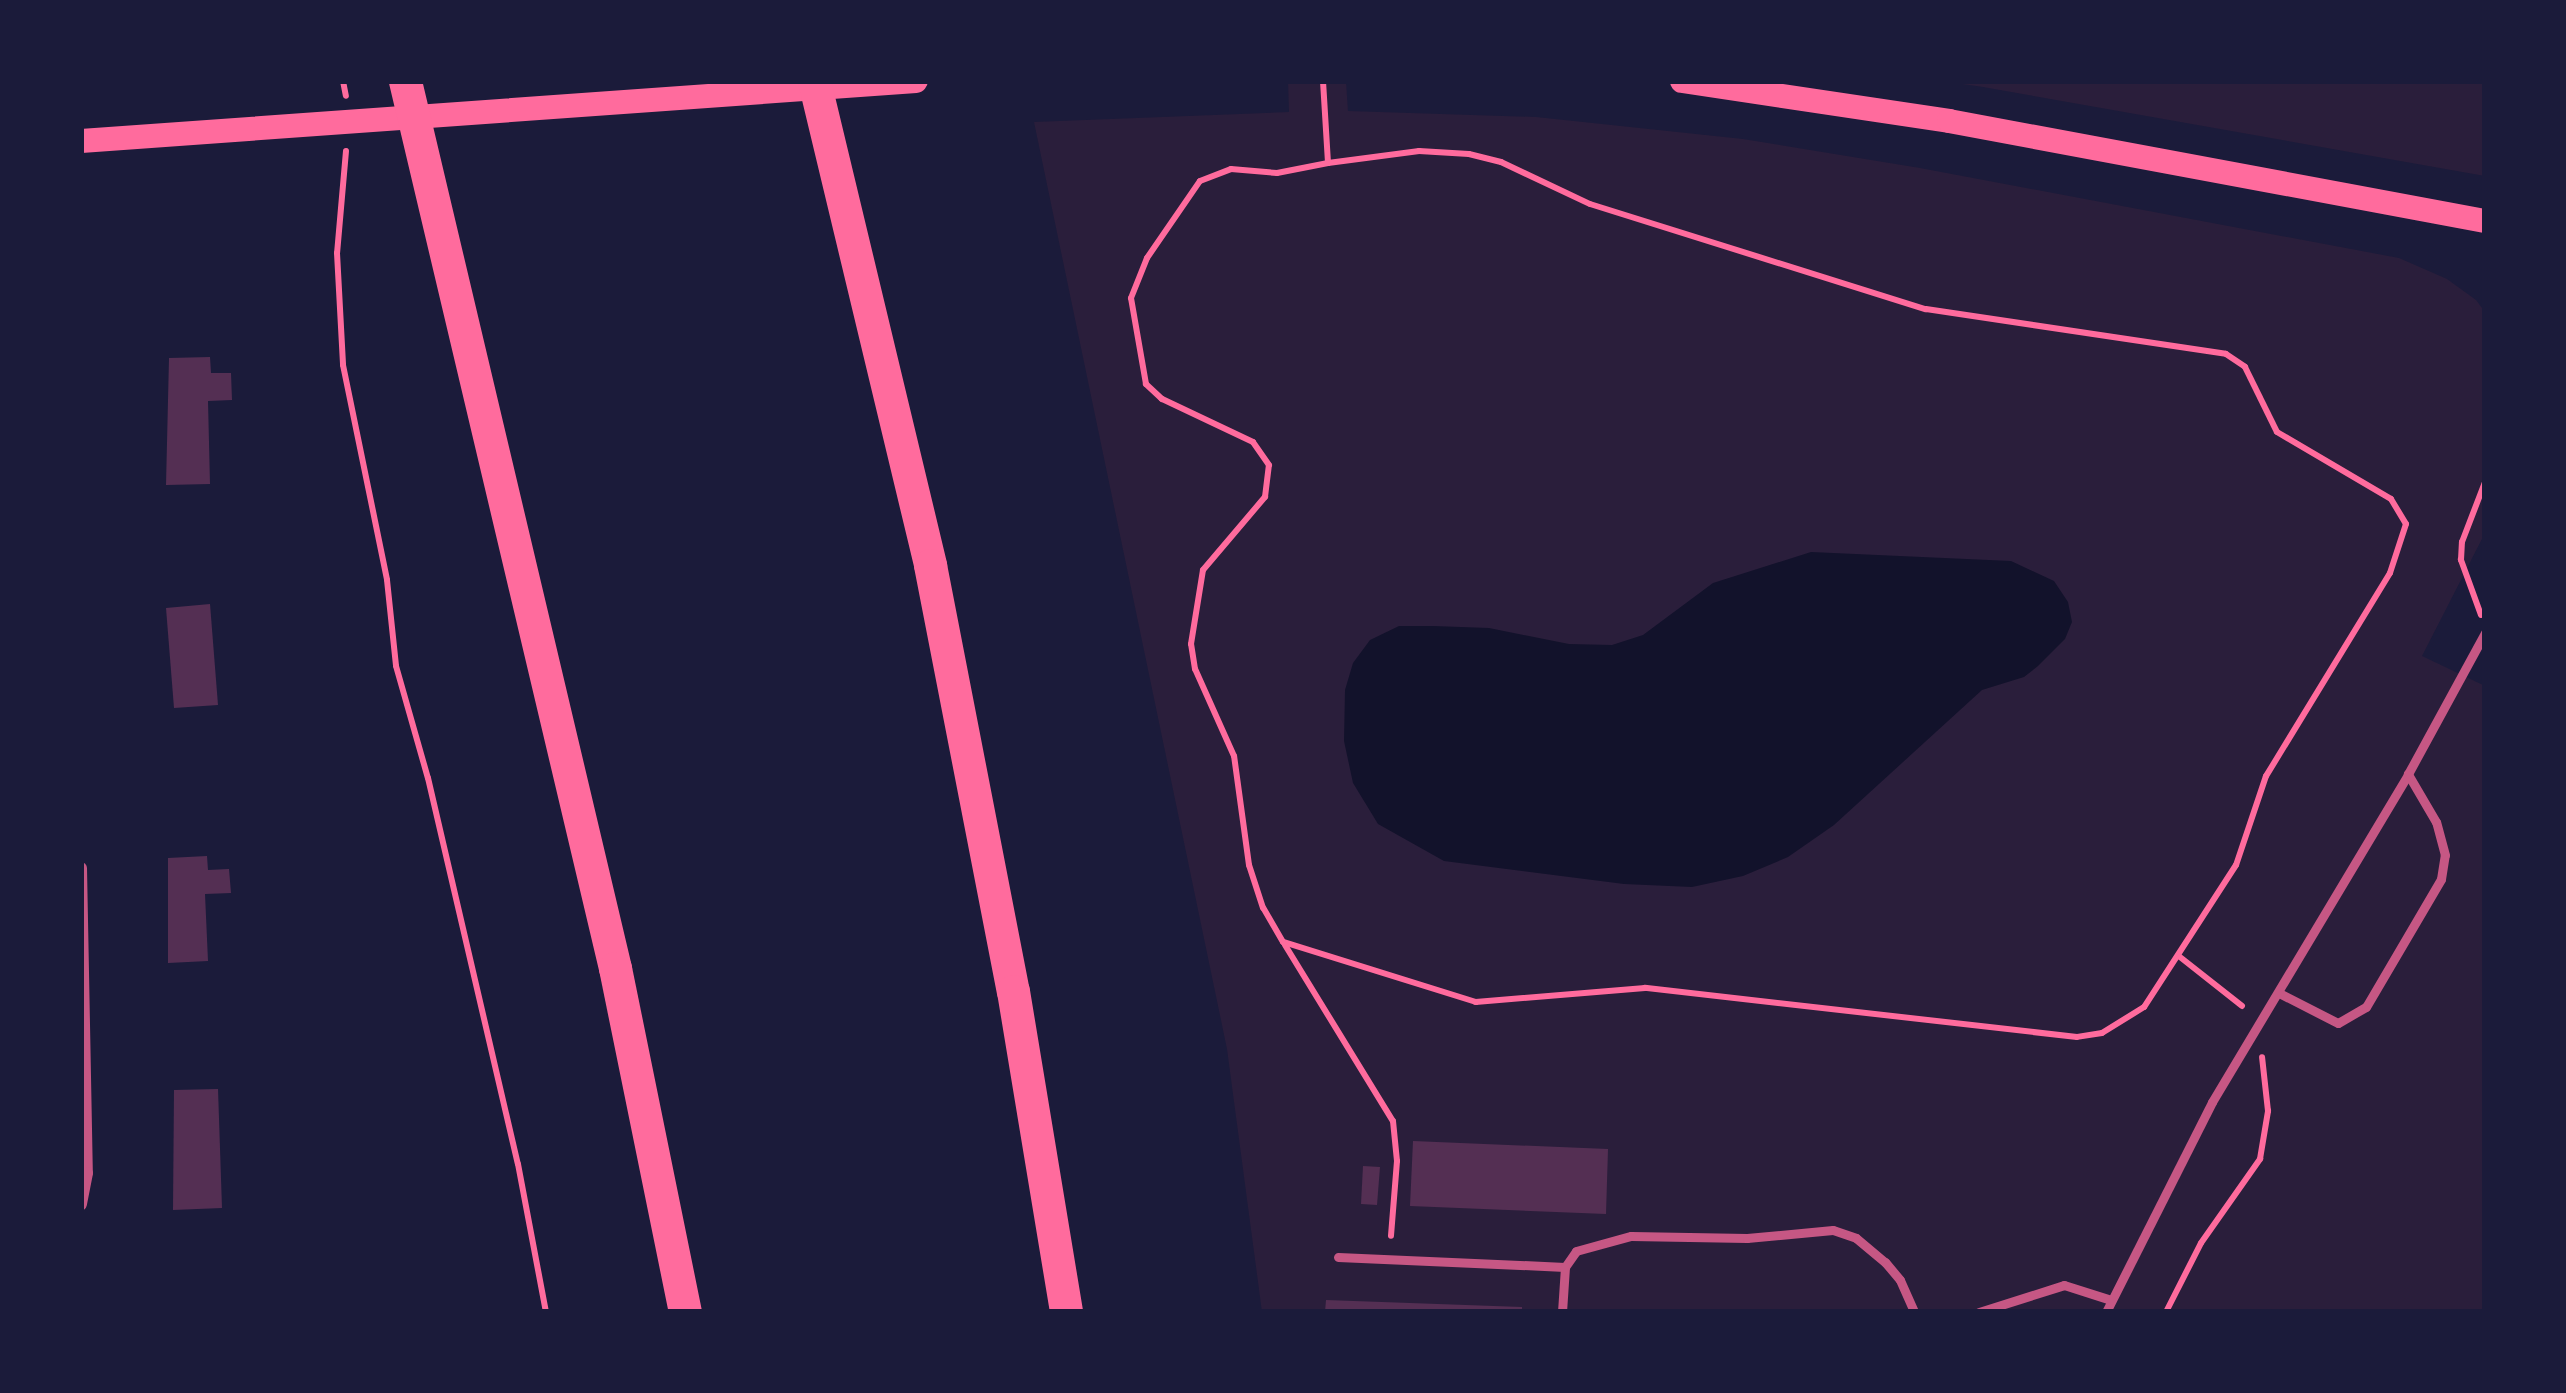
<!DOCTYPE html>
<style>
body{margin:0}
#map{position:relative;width:2566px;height:1393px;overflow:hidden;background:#1b1b3a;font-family:"Public Sans",sans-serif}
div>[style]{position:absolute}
.green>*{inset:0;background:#2a1e3b}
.water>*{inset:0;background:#12122b}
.building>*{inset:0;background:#542f53}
.path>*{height:6px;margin:-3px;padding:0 3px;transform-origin:3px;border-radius:3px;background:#ff6b9d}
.service>*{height:9px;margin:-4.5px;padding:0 4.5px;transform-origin:4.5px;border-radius:4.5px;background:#c65784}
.minor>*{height:12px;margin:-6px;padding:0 6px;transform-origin:6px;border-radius:6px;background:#c65784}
.secondary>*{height:24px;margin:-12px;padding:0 12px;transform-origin:12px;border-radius:12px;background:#ff6b9d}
.motorway>*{height:33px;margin:-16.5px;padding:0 16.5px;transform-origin:16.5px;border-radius:16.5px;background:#ff6b9d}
span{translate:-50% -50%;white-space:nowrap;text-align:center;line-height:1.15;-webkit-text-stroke:10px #1b1b3a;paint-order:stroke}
.frame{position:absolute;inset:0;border:84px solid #1b1b3a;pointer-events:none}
</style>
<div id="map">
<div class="green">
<i style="clip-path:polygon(1288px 81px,1346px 81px,1348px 111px,1536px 117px,1743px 139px,1920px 168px,2399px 258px,2447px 279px,2476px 300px,2485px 312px,2485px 533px,2422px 656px,2485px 686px,2485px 1312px,1262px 1312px,1227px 1049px,1034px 122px,1289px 112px)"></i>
<i style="clip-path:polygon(1942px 81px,2485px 81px,2485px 176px,1983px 87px)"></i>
</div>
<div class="water">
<i style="clip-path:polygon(1811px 552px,2011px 561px,2054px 581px,2068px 602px,2072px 622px,2065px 639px,2038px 666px,2024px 677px,1982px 690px,1834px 825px,1788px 857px,1743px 876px,1692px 887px,1624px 884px,1444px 861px,1378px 824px,1353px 783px,1344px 741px,1345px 690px,1353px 663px,1370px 640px,1399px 626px,1433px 626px,1489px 628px,1569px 644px,1612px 645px,1643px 635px,1713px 583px)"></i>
</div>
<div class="building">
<i style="clip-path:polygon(210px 357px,211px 373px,231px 373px,232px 400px,208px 401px,210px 484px,166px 485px,169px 358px)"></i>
<i style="clip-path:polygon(210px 604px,218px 705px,174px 708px,166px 608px)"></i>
<i style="clip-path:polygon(207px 856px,208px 870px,229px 869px,231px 893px,205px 894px,208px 961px,168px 963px,168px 858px)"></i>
<i style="clip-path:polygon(218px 1089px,222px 1208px,173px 1210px,174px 1090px)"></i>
<i style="clip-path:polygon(1413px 1141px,1608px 1149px,1606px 1214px,1410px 1206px)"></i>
<i style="clip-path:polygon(1363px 1166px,1380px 1167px,1377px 1205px,1361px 1204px)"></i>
<i style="clip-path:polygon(1326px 1300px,1522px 1307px,1522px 1312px,1325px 1312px)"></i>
</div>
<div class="path">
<i style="left:343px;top:81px;width:15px;rotate:79deg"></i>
<i style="left:1323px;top:81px;width:82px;rotate:86.5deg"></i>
<i style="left:1328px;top:163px;width:92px;rotate:-7.5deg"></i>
<i style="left:1419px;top:151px;width:50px;rotate:3.4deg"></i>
<i style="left:1469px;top:154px;width:33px;rotate:14deg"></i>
<i style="left:1501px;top:162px;width:98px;rotate:25.3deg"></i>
<i style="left:1590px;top:204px;width:352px;rotate:17.4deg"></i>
<i style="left:1926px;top:309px;width:303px;rotate:8.5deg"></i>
<i style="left:2226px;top:354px;width:23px;rotate:34deg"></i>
<i style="left:2245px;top:367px;width:72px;rotate:63.8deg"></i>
<i style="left:2277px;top:432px;width:132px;rotate:30.4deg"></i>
<i style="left:2391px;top:499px;width:29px;rotate:59deg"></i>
<i style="left:2406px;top:524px;width:52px;rotate:108.1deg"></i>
<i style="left:2390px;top:573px;width:238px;rotate:121.4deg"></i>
<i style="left:2266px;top:776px;width:94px;rotate:108.6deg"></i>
<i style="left:2236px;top:865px;width:169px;rotate:122.9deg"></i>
<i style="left:2144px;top:1007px;width:49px;rotate:148.2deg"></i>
<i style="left:2102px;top:1033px;width:25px;rotate:171deg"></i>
<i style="left:2077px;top:1037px;width:435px;rotate:-173.5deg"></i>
<i style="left:1645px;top:988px;width:170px;rotate:175.3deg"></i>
<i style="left:1476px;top:1002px;width:202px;rotate:-162.7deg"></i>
<i style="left:1283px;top:942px;width:39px;rotate:-120deg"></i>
<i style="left:1263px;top:908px;width:45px;rotate:-108deg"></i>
<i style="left:1249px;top:865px;width:110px;rotate:-97.8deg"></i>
<i style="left:1234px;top:756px;width:95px;rotate:-114.1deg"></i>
<i style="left:1195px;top:669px;width:25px;rotate:-99deg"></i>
<i style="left:1191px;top:644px;width:75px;rotate:-80.8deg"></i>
<i style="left:1203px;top:570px;width:96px;rotate:-49.7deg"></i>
<i style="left:1265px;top:497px;width:32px;rotate:-83deg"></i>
<i style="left:1269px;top:465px;width:28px;rotate:-125deg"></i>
<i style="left:1253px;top:442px;width:101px;rotate:-154.7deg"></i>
<i style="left:1162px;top:399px;width:22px;rotate:-137deg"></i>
<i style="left:1146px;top:384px;width:87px;rotate:-99.9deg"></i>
<i style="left:1131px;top:298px;width:43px;rotate:-68.2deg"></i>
<i style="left:1147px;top:258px;width:93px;rotate:-55.5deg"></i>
<i style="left:1200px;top:181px;width:33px;rotate:-21deg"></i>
<i style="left:1231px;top:169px;width:46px;rotate:5deg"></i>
<i style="left:1277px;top:173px;width:52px;rotate:-11.1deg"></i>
<i style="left:346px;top:151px;width:102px;rotate:95deg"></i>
<i style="left:337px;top:253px;width:112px;rotate:86.9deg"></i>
<i style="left:343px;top:365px;width:219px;rotate:78.4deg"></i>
<i style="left:387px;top:580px;width:86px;rotate:84deg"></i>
<i style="left:396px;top:666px;width:116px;rotate:74.1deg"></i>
<i style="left:428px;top:778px;width:396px;rotate:76.9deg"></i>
<i style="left:518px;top:1164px;width:151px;rotate:79.3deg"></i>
<i style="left:2481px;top:615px;width:59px;rotate:-110deg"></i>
<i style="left:2461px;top:560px;width:18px;rotate:-87deg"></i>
<i style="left:2462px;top:542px;width:64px;rotate:-69deg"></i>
<i style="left:1285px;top:945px;width:206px;rotate:58.5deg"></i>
<i style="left:1393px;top:1121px;width:40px;rotate:84.3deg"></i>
<i style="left:1397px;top:1161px;width:75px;rotate:94.6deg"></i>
<i style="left:2180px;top:957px;width:79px;rotate:38.3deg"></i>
<i style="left:2166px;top:1312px;width:77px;rotate:-63.1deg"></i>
<i style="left:2201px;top:1243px;width:103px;rotate:-54.9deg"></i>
<i style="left:2260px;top:1159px;width:49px;rotate:-80.5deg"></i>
<i style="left:2268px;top:1111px;width:54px;rotate:-96.3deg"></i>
</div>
<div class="service">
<i style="left:2279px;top:993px;width:66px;rotate:27deg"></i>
<i style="left:2338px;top:1023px;width:32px;rotate:-30deg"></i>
<i style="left:2366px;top:1007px;width:148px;rotate:-59.6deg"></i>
<i style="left:2441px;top:879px;width:24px;rotate:-81deg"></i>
<i style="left:2445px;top:855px;width:34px;rotate:-105deg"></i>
<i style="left:2436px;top:822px;width:56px;rotate:-120.3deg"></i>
<i style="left:1338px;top:1257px;width:227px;rotate:2.5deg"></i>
<i style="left:1565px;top:1267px;width:19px;rotate:-55deg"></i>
<i style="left:1576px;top:1251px;width:57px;rotate:-15.3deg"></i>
<i style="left:1631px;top:1236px;width:116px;rotate:1deg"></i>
<i style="left:1747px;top:1238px;width:86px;rotate:-5.3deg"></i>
<i style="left:1833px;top:1230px;width:24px;rotate:19deg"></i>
<i style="left:1856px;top:1238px;width:38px;rotate:40deg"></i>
<i style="left:1885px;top:1262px;width:23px;rotate:50deg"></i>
<i style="left:1900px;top:1280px;width:35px;rotate:66deg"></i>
<i style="left:1562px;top:1312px;width:45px;rotate:-86.2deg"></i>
<i style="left:1979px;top:1312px;width:89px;rotate:-17.6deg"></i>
<i style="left:2064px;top:1285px;width:49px;rotate:17.7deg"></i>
<i style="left:2106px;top:1312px;width:235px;rotate:-63.2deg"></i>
<i style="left:2212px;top:1102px;width:382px;rotate:-59.1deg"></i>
<i style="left:2408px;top:774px;width:161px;rotate:-61.4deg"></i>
</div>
<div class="minor">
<i style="left:81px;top:868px;width:305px;rotate:88.9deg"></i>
<i style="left:87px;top:1173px;width:32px;rotate:101deg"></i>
</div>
<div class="secondary">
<i style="left:1682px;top:81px;width:270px;rotate:8.5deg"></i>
<i style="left:1949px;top:121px;width:545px;rotate:10.57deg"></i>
<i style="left:81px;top:141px;width:837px;rotate:-4.11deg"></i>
</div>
<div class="motorway">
<i style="left:405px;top:81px;width:912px;rotate:76.68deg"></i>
<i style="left:615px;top:968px;width:351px;rotate:78.5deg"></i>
<i style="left:814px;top:81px;width:498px;rotate:76.5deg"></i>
<i style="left:930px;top:565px;width:434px;rotate:79deg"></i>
<i style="left:1013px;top:991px;width:325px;rotate:80.6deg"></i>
</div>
<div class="frame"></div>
</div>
